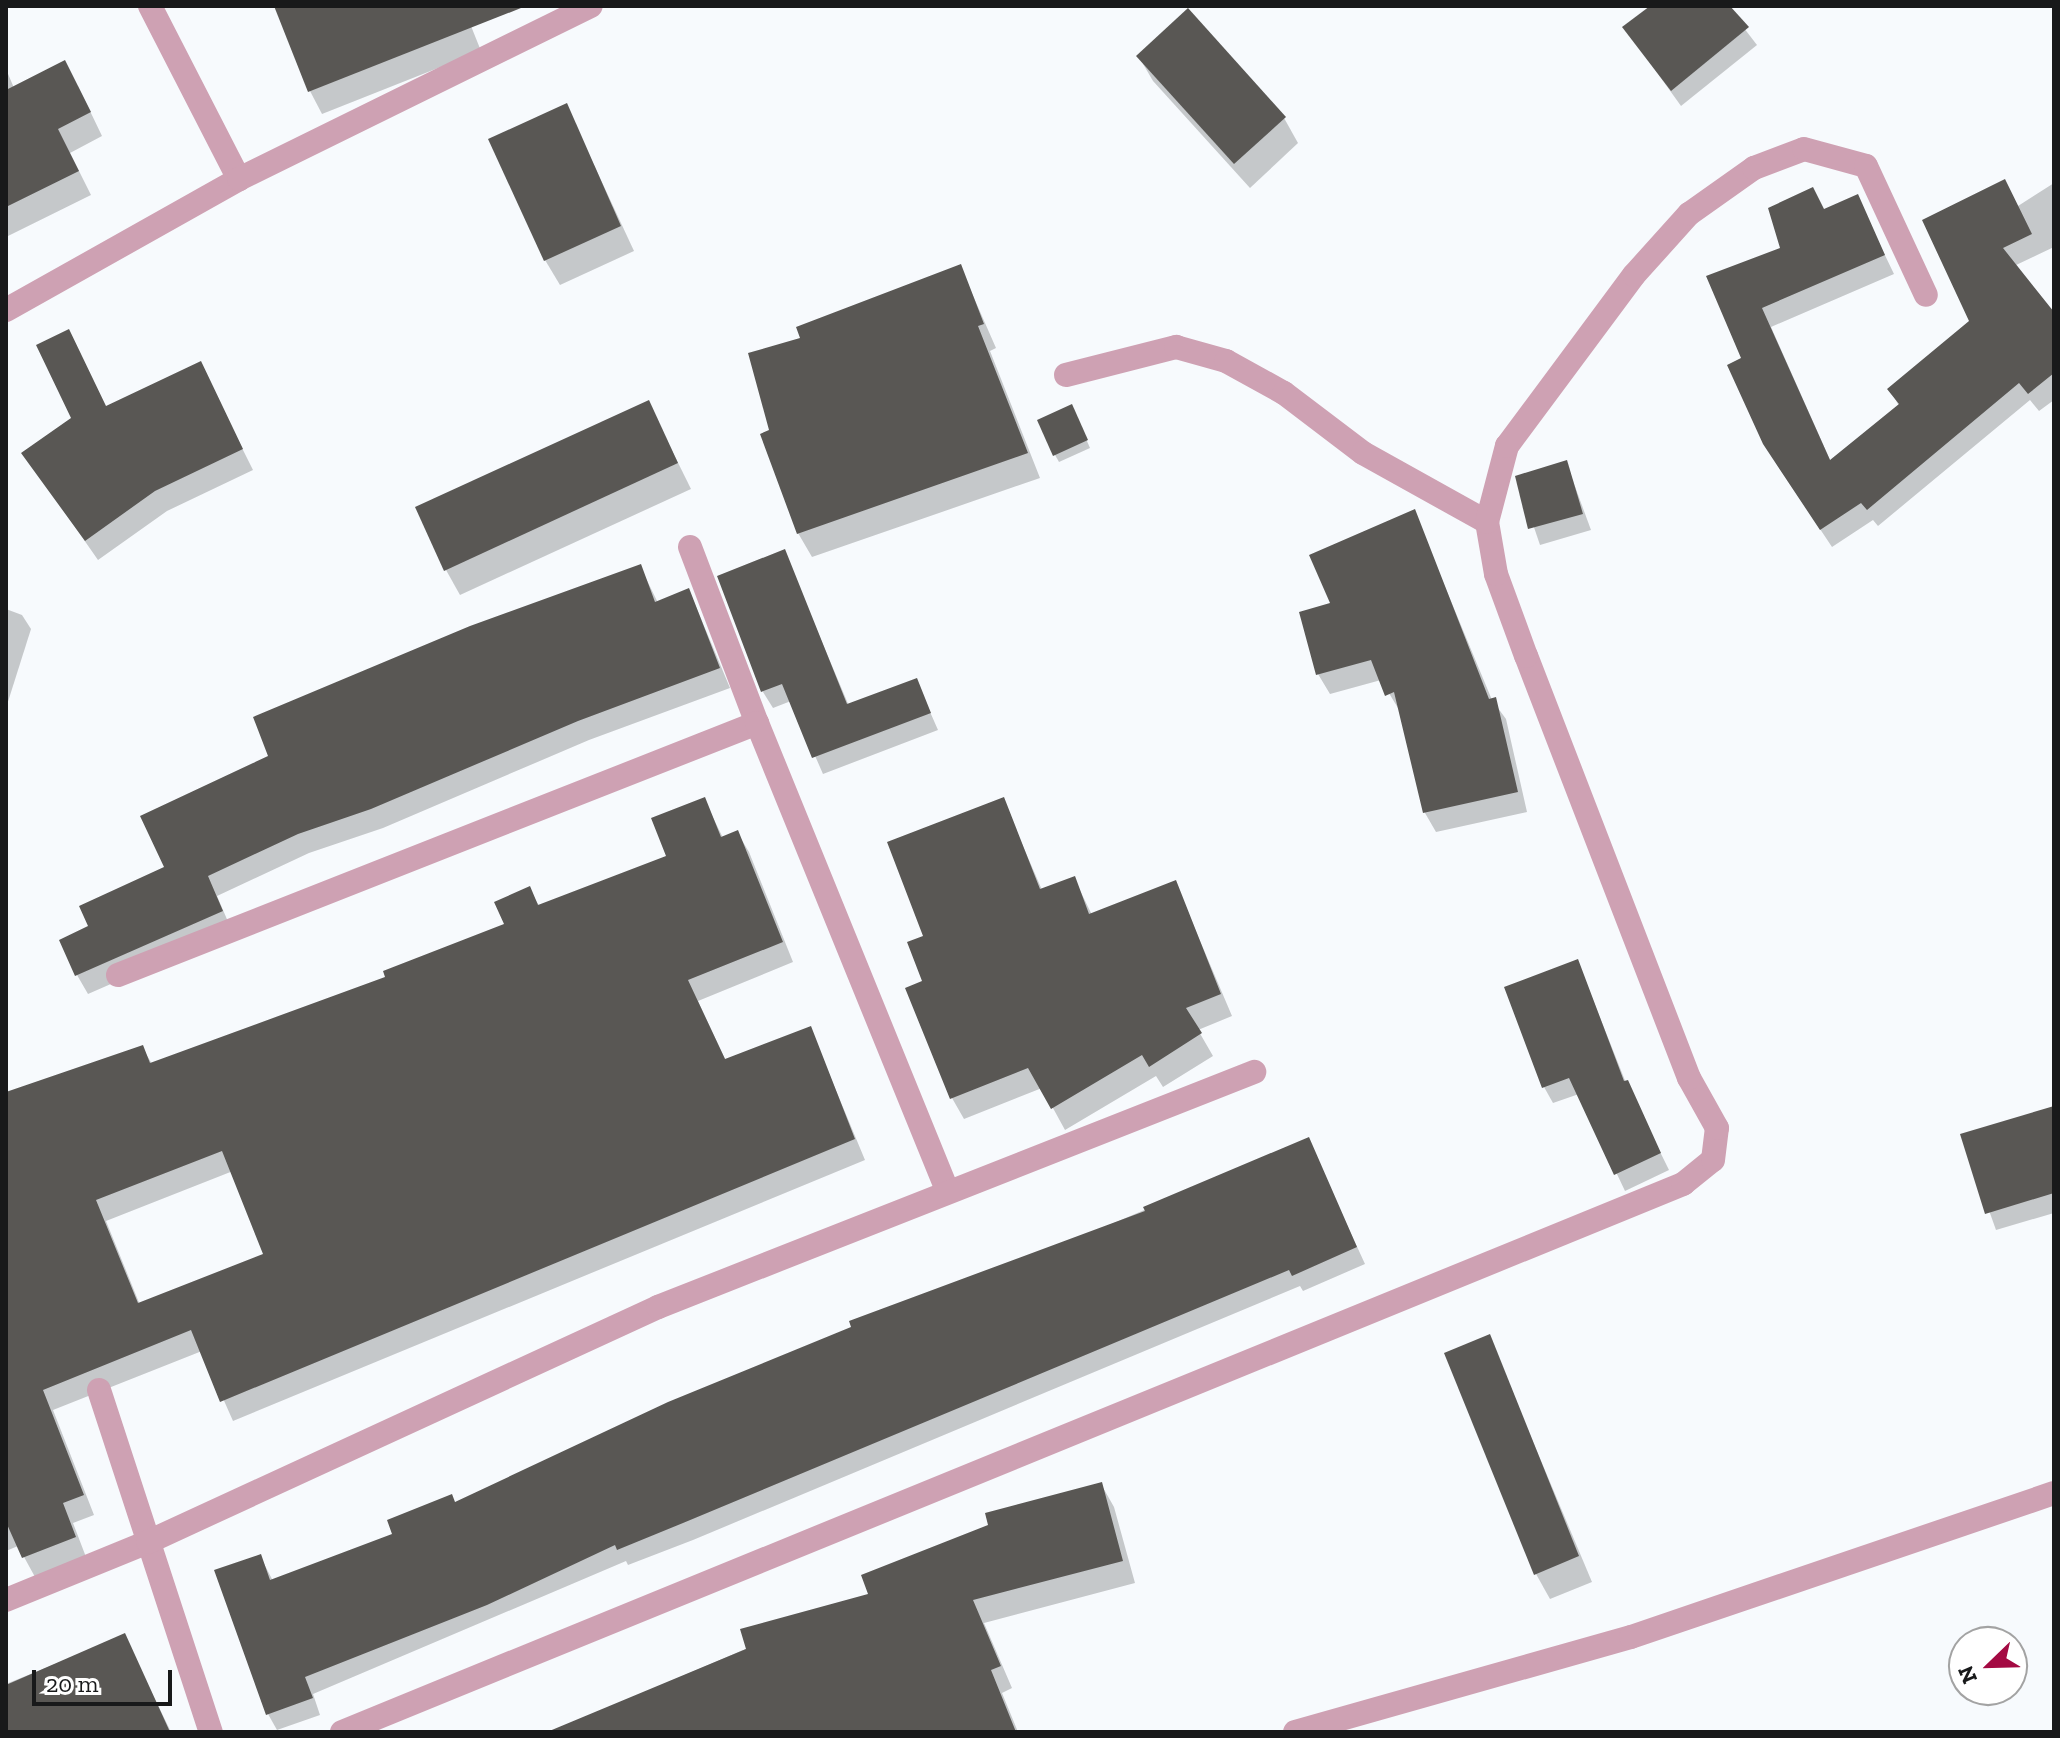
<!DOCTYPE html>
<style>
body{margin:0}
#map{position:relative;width:2060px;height:1738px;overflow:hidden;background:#f7fafd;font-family:"Zilla Slab",serif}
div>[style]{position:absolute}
.shadow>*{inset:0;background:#0003}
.building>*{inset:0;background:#595754}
.street>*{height:24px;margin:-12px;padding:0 12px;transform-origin:12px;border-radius:12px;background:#cea1b3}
span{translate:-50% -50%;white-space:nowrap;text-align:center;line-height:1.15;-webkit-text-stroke:8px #fff;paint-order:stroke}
.frame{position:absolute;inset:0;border:8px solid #18191a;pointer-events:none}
.north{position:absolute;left:1948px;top:1626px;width:80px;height:80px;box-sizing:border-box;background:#fff;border:2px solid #a3a3a3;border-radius:50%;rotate:247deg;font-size:22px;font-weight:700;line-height:32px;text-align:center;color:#18191a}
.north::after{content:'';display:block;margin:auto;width:28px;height:36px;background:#a40a43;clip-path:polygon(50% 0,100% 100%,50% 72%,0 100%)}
.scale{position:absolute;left:32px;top:1670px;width:140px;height:36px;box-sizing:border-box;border:4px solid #18191a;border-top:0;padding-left:10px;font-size:24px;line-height:28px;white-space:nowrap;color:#18191a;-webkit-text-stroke:6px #fff;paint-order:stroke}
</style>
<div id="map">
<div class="shadow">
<i style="clip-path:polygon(295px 6px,463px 6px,481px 51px,322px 114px,310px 91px)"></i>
<i style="clip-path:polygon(1651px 6px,1727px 6px,1757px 45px,1681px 106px,1625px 28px)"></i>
<i style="clip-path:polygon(1139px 57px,1284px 118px,1298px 143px,1250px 188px,1153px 81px)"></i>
<i style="clip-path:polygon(6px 69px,14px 88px,78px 86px,102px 136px,70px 153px,91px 195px,6px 237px)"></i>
<i style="clip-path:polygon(566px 105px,634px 251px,560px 285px,545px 260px)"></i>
<i style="clip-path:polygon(2054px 183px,2054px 247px,2014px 266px,2054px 315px,2054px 400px,2039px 411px,2030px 400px,1878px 526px,1873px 520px,1832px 547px,1776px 463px,1744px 359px,1709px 277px,1783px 249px,1824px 211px,1857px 197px,1894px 274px,1771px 327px,1831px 462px,1899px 406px,1890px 390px,1972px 322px,2018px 206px)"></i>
<i style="clip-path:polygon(960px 266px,996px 348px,990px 351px,1040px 478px,812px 557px,798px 533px,772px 431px)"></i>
<i style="clip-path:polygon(200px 364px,253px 470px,167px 511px,98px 560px,24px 454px)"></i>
<i style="clip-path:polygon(648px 402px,691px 489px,460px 595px,446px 570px)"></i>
<i style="clip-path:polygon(1075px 414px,1090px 448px,1059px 462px,1055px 455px)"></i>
<i style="clip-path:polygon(1566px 462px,1591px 530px,1540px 545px,1517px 477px)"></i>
<i style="clip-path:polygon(1414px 512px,1492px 700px,1506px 719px,1527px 812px,1436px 832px,1425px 813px,1401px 713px,1381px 680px,1330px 694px,1318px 674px,1301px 613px,1333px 605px)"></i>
<i style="clip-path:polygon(784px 552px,849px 706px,916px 680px,938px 730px,823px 774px,791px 701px,773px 708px,763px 692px,720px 578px)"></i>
<i style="clip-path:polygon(640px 566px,658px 603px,689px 590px,730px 688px,589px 740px,383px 828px,309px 853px,217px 896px,232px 931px,88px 994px,77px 975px,91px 927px,167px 868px,270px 757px)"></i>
<i style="clip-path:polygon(6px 609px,22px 615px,31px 629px,6px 708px)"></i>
<i style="clip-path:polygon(evenodd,704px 799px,723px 838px,737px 832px,749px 852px,793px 962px,698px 1001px,726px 1061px,810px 1028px,865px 1160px,233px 1421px,202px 1351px,53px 1410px,94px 1515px,73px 1523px,86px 1557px,35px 1577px,18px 1546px,6px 1551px,6px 1096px,142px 1047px,152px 1064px,388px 978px,507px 925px,529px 889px,540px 907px,669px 857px,704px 799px,233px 1171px,266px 1256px,140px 1305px,106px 1221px,233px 1171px)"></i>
<i style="clip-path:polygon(1003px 800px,1042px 890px,1074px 878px,1092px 915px,1175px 882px,1232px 1016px,1198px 1030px,1213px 1056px,1163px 1087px,1156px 1076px,1065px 1130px,1042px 1088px,964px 1119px,952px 1098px,925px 982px,925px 937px)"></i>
<i style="clip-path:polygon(1578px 962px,1626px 1083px,1669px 1170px,1625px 1191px,1579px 1094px,1553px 1103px,1544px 1087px)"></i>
<i style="clip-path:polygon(2054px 1109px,2054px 1213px,1996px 1230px,1962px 1135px)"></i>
<i style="clip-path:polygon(1308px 1140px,1365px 1264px,1303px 1291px,1300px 1286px,693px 1540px,628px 1565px,626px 1561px,313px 1694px,320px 1715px,277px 1730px,268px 1714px,260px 1556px,273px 1581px,395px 1535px,456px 1504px)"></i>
<i style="clip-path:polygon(1489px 1337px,1592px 1582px,1550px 1599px,1536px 1574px)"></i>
<i style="clip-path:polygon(1101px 1484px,1114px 1507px,1135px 1583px,984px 1623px,1012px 1688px,1002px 1693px,1018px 1732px,552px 1732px,871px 1595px)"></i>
<i style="clip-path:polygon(124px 1636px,171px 1732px,6px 1732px,6px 1684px)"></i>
</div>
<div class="building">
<i style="clip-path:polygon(274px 6px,520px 6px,521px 8px,308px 92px)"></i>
<i style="clip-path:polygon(1650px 6px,1730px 6px,1749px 27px,1671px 91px,1622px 27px)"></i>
<i style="clip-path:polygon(1188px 8px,1286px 117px,1234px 164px,1136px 56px)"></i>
<i style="clip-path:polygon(65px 60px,91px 112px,58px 129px,79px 171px,6px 207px,6px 90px)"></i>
<i style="clip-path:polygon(567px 103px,621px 226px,544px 261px,488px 139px)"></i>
<i style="clip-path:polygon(2005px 179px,2032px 234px,2003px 248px,2054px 312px,2054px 373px,2028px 394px,2019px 383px,1867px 510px,1861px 503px,1820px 530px,1763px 444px,1727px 365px,1741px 358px,1706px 276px,1780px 248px,1768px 208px,1813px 187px,1824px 209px,1858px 194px,1885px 255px,1762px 308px,1830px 460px,1899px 404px,1887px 389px,1969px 321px,1922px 220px)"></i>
<i style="clip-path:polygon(961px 264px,984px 324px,978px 326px,1028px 453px,797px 534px,760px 434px,769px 430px,748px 353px,800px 338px,796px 327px)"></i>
<i style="clip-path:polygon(69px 329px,106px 406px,201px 361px,243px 449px,155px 491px,85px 541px,21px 453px,71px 418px,36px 345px)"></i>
<i style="clip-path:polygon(649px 400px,678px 463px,444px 571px,415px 507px)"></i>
<i style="clip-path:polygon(1072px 404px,1088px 440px,1053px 456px,1037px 420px)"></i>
<i style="clip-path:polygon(1567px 460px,1583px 514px,1528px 529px,1515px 476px)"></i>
<i style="clip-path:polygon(1415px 509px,1489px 699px,1496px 697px,1518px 792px,1423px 813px,1394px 692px,1385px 696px,1371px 660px,1316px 675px,1299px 612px,1330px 603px,1309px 555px)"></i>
<i style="clip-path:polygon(785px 549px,847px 704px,917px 678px,931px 713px,812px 758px,782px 684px,761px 692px,717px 576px)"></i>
<i style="clip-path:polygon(641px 564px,655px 602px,689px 588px,720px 668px,578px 721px,371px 809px,298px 834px,208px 876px,223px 911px,75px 976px,59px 940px,88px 926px,79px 906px,164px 867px,140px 816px,268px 756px,253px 717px,470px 626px)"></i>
<i style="clip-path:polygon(evenodd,705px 797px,721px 837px,738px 830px,783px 942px,688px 980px,725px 1059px,811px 1026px,855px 1139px,220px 1402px,191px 1330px,43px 1390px,84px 1495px,63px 1503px,76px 1537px,22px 1558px,6px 1522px,6px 1092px,143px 1045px,150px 1063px,385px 977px,383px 971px,504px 924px,494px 902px,530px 886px,538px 905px,666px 856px,651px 818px,705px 797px,222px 1151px,263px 1254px,138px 1303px,96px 1200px,222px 1151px)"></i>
<i style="clip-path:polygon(1004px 797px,1040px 889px,1075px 876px,1089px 914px,1176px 880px,1221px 994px,1186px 1008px,1202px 1033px,1149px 1067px,1142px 1055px,1051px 1109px,1028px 1068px,950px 1099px,905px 988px,922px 981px,907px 942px,923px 936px,887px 842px)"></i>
<i style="clip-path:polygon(1578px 959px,1624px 1081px,1628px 1080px,1661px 1153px,1614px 1175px,1569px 1078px,1542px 1088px,1504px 987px)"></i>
<i style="clip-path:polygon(2054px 1106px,2054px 1193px,1985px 1214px,1960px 1134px)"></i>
<i style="clip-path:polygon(1309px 1137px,1357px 1247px,1292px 1276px,1289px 1270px,683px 1523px,617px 1550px,615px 1545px,487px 1605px,305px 1677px,313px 1698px,266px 1715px,214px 1570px,261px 1554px,270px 1580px,392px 1534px,387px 1520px,452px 1494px,455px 1502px,668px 1402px,851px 1327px,849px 1321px,1145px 1211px,1143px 1207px)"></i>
<i style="clip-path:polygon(1490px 1334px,1579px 1556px,1534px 1575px,1444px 1353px)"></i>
<i style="clip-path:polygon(1102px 1482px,1123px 1561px,973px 1600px,1001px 1666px,991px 1670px,1016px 1732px,547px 1732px,746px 1649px,740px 1629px,868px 1594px,861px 1575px,988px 1525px,985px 1513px)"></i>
<i style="clip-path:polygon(125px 1633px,170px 1732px,6px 1732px,6px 1685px)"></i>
</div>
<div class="street">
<i style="left:150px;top:6px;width:195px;rotate:62.8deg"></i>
<i style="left:6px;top:310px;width:267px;rotate:-29.3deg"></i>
<i style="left:239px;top:179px;width:392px;rotate:-26.2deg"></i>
<i style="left:1066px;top:375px;width:114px;rotate:-14.3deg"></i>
<i style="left:1176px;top:347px;width:52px;rotate:15.6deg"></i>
<i style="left:1226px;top:361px;width:66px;rotate:28.9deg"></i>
<i style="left:1284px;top:393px;width:99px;rotate:37.2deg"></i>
<i style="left:1363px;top:453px;width:142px;rotate:29.1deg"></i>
<i style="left:690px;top:547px;width:188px;rotate:69.2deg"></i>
<i style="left:118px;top:975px;width:687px;rotate:-21.52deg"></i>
<i style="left:757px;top:723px;width:504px;rotate:67.86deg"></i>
<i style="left:99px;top:1390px;width:360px;rotate:71.9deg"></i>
<i style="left:6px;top:1600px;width:153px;rotate:-22.2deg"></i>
<i style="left:148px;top:1542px;width:562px;rotate:-24.74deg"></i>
<i style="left:658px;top:1307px;width:641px;rotate:-21.52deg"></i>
<i style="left:342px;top:1732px;width:1449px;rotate:-22.23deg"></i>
<i style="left:1683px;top:1184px;width:38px;rotate:-39deg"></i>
<i style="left:1713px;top:1160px;width:32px;rotate:-83deg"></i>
<i style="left:1717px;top:1128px;width:57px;rotate:-119.2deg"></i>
<i style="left:1689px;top:1078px;width:452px;rotate:-111.1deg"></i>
<i style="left:1526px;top:656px;width:87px;rotate:-110.1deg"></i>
<i style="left:1496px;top:574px;width:53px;rotate:-99.8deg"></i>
<i style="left:1487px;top:522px;width:79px;rotate:-75.3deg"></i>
<i style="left:1507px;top:446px;width:213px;rotate:-53.4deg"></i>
<i style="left:1634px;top:275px;width:82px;rotate:-48deg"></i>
<i style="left:1689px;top:214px;width:80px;rotate:-35.3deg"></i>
<i style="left:1754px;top:168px;width:53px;rotate:-20.8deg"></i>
<i style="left:1804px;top:149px;width:64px;rotate:15.3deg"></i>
<i style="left:1866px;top:166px;width:142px;rotate:65.1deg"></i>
<i style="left:1295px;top:1732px;width:349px;rotate:-15.8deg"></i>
<i style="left:1631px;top:1637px;width:447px;rotate:-18.8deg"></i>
</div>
<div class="frame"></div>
<div class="north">N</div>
<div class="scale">20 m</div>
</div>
